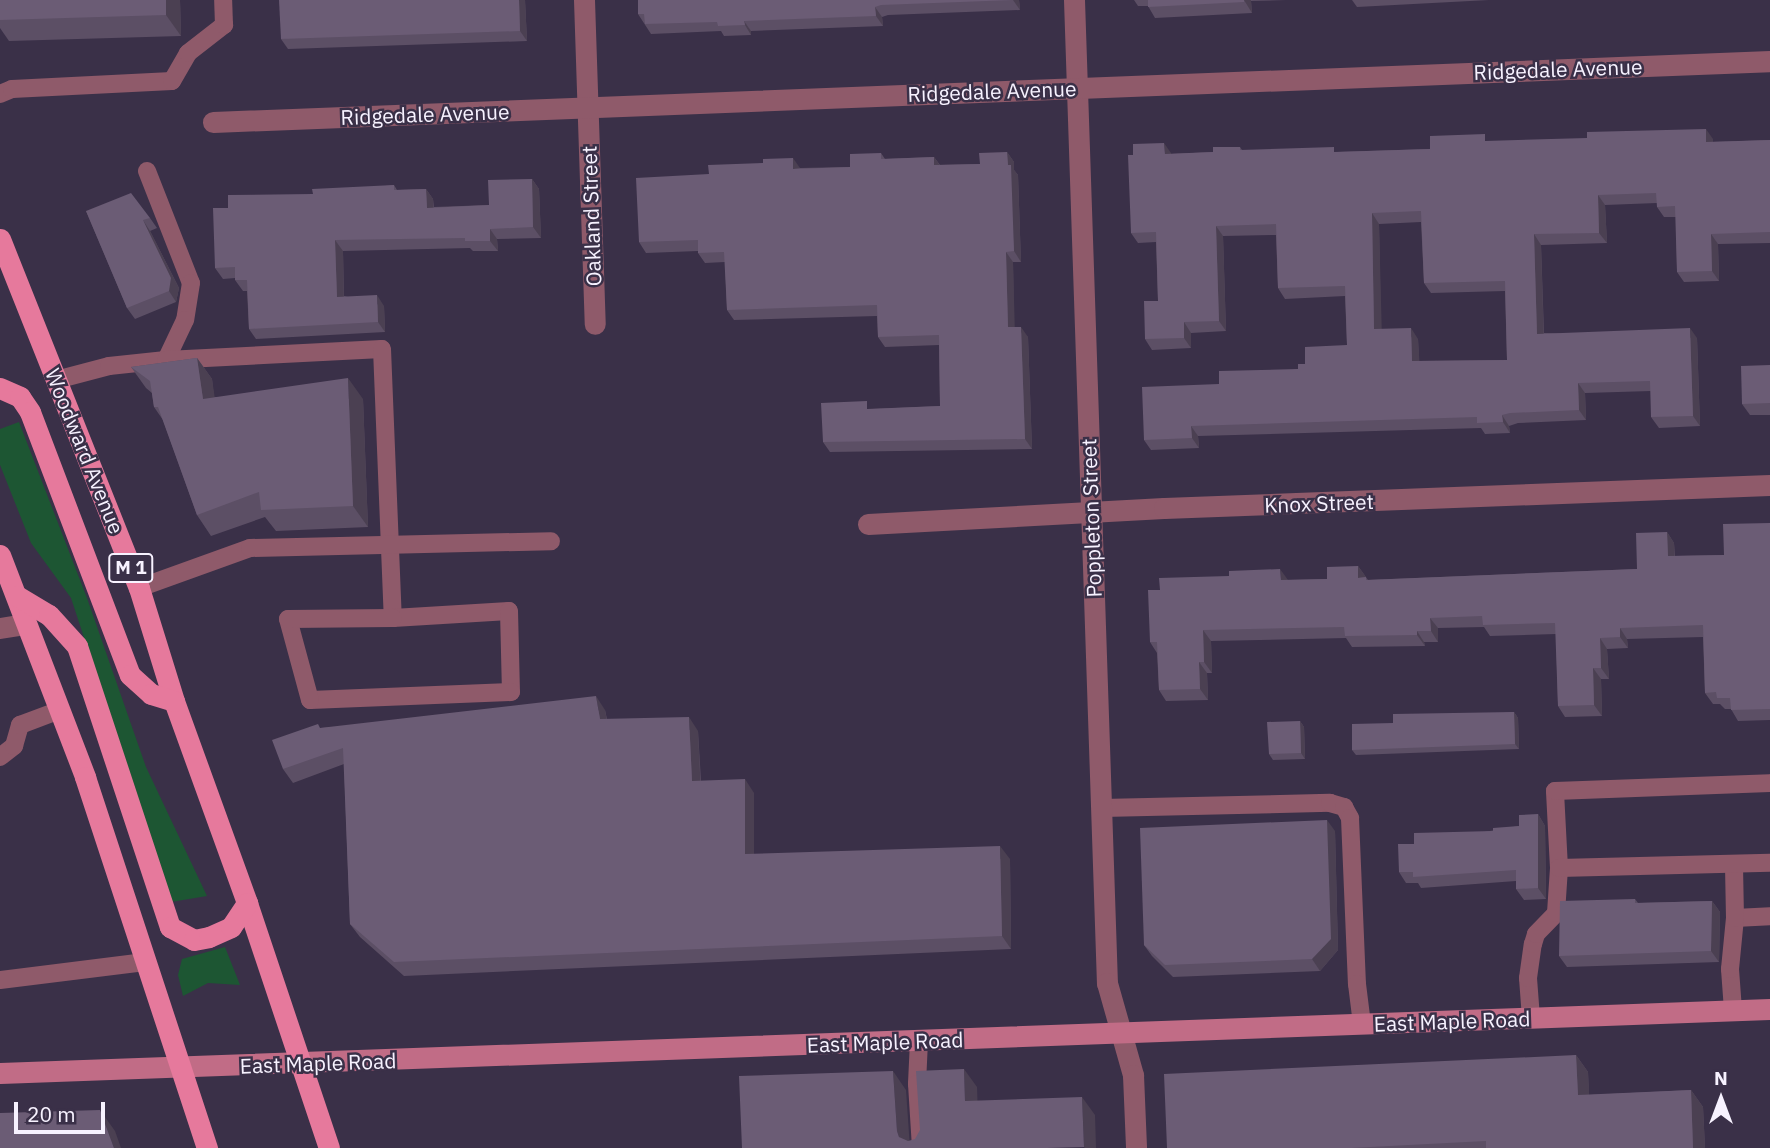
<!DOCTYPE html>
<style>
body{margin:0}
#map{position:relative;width:1770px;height:1148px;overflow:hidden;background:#3a3048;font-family:"IBM Plex Sans",sans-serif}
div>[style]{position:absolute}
.green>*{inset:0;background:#1d5633}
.lane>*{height:18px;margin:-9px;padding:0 9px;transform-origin:9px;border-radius:9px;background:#8f5a6a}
.street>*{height:21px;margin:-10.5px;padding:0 10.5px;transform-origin:10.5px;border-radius:10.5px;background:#8f5a6a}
.secondary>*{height:21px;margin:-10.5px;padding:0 10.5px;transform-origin:10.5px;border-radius:10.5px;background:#c16c86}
.primary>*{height:21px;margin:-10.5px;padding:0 10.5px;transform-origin:10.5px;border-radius:10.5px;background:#e6799c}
.wall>*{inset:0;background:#5c4f65}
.shaded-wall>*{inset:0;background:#4b4052}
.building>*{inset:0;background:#6b5c75}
span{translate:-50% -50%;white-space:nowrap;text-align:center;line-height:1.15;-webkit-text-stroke:5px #3a3048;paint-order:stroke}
.shield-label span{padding:2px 5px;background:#3a3048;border:2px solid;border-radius:5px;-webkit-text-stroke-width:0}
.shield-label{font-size:19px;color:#f7f2ff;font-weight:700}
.street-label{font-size:21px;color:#f7f2ff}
.north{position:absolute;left:1686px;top:1064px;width:70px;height:70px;-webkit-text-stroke:5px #3a3048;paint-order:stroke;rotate:0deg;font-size:19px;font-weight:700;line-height:28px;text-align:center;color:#f7f2ff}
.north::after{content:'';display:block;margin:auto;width:24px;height:32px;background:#f7f2ff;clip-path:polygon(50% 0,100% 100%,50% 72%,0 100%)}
.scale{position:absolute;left:14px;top:1102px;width:91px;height:32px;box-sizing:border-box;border:4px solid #f7f2ff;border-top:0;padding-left:9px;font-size:21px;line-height:24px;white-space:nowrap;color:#f7f2ff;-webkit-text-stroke:5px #3a3048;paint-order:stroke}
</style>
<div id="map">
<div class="green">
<i style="clip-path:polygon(19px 422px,87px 598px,146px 767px,207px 896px,171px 902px,71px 598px,31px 543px,0 465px,0 429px)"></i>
<i style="clip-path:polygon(225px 947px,240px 985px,208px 983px,183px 996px,178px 975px,182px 959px)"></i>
</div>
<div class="lane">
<i style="left:0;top:94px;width:13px;rotate:-23deg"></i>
<i style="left:12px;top:89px;width:160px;rotate:-2.9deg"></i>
<i style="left:172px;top:81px;width:32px;rotate:-60deg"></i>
<i style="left:188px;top:53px;width:46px;rotate:-37.9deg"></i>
<i style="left:224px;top:25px;width:25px;rotate:-92deg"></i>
<i style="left:147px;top:171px;width:120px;rotate:68.6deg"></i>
<i style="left:191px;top:283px;width:37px;rotate:99deg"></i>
<i style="left:185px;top:320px;width:44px;rotate:115.4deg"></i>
<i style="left:56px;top:380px;width:55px;rotate:-14.8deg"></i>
<i style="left:109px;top:366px;width:57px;rotate:-6deg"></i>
<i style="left:166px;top:360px;width:216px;rotate:-2.9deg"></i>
<i style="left:382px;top:349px;width:269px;rotate:87.7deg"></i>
<i style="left:393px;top:618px;width:116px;rotate:-3.5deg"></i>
<i style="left:509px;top:611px;width:81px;rotate:88.6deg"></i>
<i style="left:511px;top:692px;width:201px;rotate:177.7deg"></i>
<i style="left:310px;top:700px;width:84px;rotate:-105.2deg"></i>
<i style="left:288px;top:619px;width:105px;rotate:-0.5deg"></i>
<i style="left:139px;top:588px;width:118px;rotate:-19.8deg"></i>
<i style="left:250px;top:548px;width:301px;rotate:-1.3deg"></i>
<i style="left:0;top:757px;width:18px;rotate:-38deg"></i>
<i style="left:14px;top:746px;width:22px;rotate:-74deg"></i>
<i style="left:20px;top:725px;width:43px;rotate:-20.6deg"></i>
<i style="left:1102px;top:808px;width:228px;rotate:-1.3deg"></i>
<i style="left:1330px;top:803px;width:15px;rotate:16deg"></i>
<i style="left:1344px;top:807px;width:13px;rotate:61deg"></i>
<i style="left:1350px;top:818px;width:166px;rotate:87.6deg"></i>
<i style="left:1357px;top:984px;width:40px;rotate:82.9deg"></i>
<i style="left:1559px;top:868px;width:77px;rotate:-93deg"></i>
<i style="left:1555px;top:791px;width:215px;rotate:-2.1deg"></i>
<i style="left:1735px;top:918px;width:35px;rotate:-3deg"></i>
<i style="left:0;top:980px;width:146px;rotate:-7.1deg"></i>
<i style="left:1733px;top:1010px;width:41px;rotate:-94.2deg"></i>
<i style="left:1730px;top:969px;width:51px;rotate:-84.4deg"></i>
<i style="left:1735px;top:918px;width:53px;rotate:-91.1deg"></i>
<i style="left:1531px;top:1018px;width:40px;rotate:-94.3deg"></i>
<i style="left:1528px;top:978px;width:34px;rotate:-82deg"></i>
<i style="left:1533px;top:944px;width:10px;rotate:-73deg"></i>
<i style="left:1536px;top:934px;width:29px;rotate:-46deg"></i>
<i style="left:1556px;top:913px;width:45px;rotate:-86.2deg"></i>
<i style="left:1559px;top:868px;width:211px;rotate:-1.4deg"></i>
<i style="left:919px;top:1041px;width:43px;rotate:92.7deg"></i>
<i style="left:917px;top:1084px;width:64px;rotate:86.4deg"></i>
</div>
<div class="street">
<i style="left:584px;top:0;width:324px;rotate:88.1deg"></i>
<i style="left:1074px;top:0;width:984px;rotate:88.08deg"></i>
<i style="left:1107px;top:983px;width:96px;rotate:74.2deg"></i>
<i style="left:1133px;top:1075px;width:73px;rotate:87.6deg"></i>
<i style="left:213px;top:122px;width:1558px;rotate:-2.24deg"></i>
<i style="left:868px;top:524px;width:296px;rotate:-3.1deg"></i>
<i style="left:1164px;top:508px;width:606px;rotate:-2.17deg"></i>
<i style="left:0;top:628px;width:26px;rotate:-9deg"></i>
</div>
<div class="secondary">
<i style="left:0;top:1073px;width:1771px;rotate:-2.07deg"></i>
</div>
<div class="primary">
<i style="left:0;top:239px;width:376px;rotate:68.3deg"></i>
<i style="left:139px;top:588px;width:118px;rotate:72.8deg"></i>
<i style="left:174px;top:701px;width:215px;rotate:70.1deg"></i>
<i style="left:247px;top:903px;width:258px;rotate:71.5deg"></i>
<i style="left:0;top:388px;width:22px;rotate:24deg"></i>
<i style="left:20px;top:397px;width:18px;rotate:56deg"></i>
<i style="left:30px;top:412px;width:281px;rotate:69.2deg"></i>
<i style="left:130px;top:675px;width:28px;rotate:42deg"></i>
<i style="left:151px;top:694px;width:24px;rotate:17deg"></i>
<i style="left:0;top:555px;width:238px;rotate:69deg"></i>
<i style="left:85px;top:777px;width:391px;rotate:71.8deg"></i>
<i style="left:17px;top:596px;width:37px;rotate:31deg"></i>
<i style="left:49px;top:615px;width:42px;rotate:47.9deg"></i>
<i style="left:77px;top:646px;width:296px;rotate:71.7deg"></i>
<i style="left:170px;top:927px;width:27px;rotate:28deg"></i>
<i style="left:194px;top:940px;width:15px;rotate:-11deg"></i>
<i style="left:209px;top:937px;width:24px;rotate:-24deg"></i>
<i style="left:231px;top:927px;width:29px;rotate:-56deg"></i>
</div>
<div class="wall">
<i style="clip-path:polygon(0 0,180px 0,181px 36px,9px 41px,0 28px)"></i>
<i style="clip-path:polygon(525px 0,527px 41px,288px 49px,281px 39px)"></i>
<i style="clip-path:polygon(638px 0,1019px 0,1020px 10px,888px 15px,882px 17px,883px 26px,751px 31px,751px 35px,724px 36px,721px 31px,651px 34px,638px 14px)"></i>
<i style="clip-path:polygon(1134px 0,1286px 0,1251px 1px,1252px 13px,1155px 18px,1148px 6px,1138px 6px)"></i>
<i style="clip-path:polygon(1352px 0,1489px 0,1357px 7px)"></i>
<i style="clip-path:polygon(evenodd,1713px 139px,1713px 142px,1770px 140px,1770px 243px,1718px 244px,1719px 281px,1684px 282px,1677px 272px,1676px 217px,1664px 217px,1657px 207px,1657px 203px,1605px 205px,1607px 243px,1541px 245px,1544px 333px,1697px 338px,1700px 426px,1659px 428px,1651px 417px,1651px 391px,1585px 393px,1586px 420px,1518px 423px,1509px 426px,1510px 433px,1485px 434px,1481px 428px,1198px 436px,1199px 448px,1151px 450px,1144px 440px,1219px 384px,1298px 369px,1305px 364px,1347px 345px,1345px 296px,1285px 299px,1278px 288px,1276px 235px,1223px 236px,1226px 331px,1191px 333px,1191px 348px,1152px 350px,1145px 339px,1158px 301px,1156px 242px,1138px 243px,1131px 233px,1171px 153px,1171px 154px,1213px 152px,1240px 147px,1242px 150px,1337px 152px,1430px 149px,1490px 141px,1713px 139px,1421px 222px,1424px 283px,1431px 293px,1505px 291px,1507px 360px,1419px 361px,1418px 339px,1381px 329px,1379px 224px,1421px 222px)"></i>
<i style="clip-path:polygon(1007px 152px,1014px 162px,1014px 170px,1018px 175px,1021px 262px,1013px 262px,1014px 327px,1028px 337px,1032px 449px,830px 452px,823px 442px,872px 409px,940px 406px,939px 345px,885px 347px,878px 337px,877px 316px,734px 320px,727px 310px,725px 262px,705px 263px,698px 253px,698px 251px,646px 253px,639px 242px,709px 174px,763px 163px,800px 168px,850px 167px,881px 153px,885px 159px,934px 157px,940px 165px,980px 164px)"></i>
<i style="clip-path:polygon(532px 179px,539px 189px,541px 238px,497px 239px,498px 251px,473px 251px,470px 248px,343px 251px,344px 296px,384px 306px,385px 332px,256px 339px,249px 329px,247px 291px,243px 291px,235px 280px,235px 278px,223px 279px,215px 268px,228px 208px,313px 194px,394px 185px,397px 190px,426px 189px,433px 199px,434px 207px,489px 205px)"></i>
<i style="clip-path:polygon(86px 211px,150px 218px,157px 228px,150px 231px,179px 288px,176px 302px,135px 319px,127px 308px)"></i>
<i style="clip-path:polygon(197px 358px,212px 379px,214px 397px,363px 399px,368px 527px,276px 531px,265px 517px,211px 536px,197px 515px,163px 420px,154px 407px,152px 393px,146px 388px,131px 367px)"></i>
<i style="clip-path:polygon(1770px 365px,1770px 415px,1750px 415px,1742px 404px)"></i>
<i style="clip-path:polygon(1770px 523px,1770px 720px,1738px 721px,1731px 709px,1725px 709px,1720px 704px,1713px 704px,1705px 693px,1703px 637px,1627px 639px,1628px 648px,1607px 649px,1609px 679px,1601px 679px,1602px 716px,1565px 717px,1558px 706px,1556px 634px,1490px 636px,1484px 627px,1438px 628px,1438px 642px,1424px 642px,1425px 646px,1352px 647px,1346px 638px,1211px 641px,1212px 673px,1207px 673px,1208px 700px,1166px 701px,1159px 690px,1157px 653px,1150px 642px,1287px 580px,1327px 579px,1358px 566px,1368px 580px,1637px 569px,1667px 532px,1674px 543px,1675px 556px,1724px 555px)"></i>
<i style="clip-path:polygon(605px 710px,607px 719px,698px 731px,701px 781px,754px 793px,754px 854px,1010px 859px,1011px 949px,404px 976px,360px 937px,350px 924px,344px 764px,293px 783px,283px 769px,320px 728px)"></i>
<i style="clip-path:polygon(1514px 712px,1518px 718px,1519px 749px,1356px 755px,1352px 750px,1393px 723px)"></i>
<i style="clip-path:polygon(1300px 721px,1304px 727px,1305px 759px,1273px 760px,1269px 754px)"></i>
<i style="clip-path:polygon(1538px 814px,1545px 826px,1546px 899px,1524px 900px,1516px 889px,1516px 881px,1421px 888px,1418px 883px,1406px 883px,1399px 872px,1414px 844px,1519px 826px)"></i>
<i style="clip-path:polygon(1335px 831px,1338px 950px,1320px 971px,1173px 977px,1152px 956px,1144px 945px)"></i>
<i style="clip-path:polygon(1635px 899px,1638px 903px,1712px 901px,1720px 912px,1719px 962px,1567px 967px,1559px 956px)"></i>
<i style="clip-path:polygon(1576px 1055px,1588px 1072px,1589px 1095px,1691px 1090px,1703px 1107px,1705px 1148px,1167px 1148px)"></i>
</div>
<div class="shaded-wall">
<i style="clip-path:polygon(166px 0,180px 0,181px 36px,166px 15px)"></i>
<i style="clip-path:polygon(519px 0,525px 0,527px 41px,520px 31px)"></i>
<i style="clip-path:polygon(1013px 0,1019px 0,1020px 10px)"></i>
<i style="clip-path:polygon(1244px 0,1251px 0,1251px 1px,1252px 13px)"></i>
<i style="clip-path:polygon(875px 7px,882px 17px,883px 26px,876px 16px)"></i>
<i style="clip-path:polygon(744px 21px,751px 31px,751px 35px,745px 25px)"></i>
<i style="clip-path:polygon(1706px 129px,1713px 139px,1713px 152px,1706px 142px)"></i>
<i style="clip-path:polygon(1164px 143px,1171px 153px,1172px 164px,1165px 154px)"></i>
<i style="clip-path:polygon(1007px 152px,1014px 162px,1014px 170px,1018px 175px,1021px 262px,1014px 251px)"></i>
<i style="clip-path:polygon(934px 157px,941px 167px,934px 165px)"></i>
<i style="clip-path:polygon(793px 158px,800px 168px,793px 169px)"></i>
<i style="clip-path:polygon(532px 179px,539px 189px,541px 238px,533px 227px)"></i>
<i style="clip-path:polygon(426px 189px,433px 199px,434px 218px,427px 208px)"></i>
<i style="clip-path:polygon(1598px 195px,1605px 205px,1607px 243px,1599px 233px)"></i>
<i style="clip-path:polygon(1372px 213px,1379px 224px,1382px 340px,1374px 329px)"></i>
<i style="clip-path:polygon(143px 220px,150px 231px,179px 288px,176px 302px,169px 291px)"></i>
<i style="clip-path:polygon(1216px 226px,1223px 236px,1226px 331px,1219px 321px)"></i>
<i style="clip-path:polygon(490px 229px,497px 239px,498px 251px,490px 241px)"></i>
<i style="clip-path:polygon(1534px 234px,1541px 245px,1544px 344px,1537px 334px)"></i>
<i style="clip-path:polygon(1711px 234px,1718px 244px,1719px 281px,1712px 271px)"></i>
<i style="clip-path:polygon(335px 240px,343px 251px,344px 307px,337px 297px)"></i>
<i style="clip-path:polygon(1006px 252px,1013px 262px,1015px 337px,1008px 327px)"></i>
<i style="clip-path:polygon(377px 295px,384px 306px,385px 332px,378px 322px)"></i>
<i style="clip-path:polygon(1184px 322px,1191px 333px,1191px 348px,1184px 338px)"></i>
<i style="clip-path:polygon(1021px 327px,1028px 337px,1032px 449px,1025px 439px)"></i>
<i style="clip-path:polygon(1411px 328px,1418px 339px,1420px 371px,1412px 361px)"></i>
<i style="clip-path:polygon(1690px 328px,1697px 338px,1700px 426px,1693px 416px)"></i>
<i style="clip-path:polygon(197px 358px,212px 379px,218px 420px,203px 399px)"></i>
<i style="clip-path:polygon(348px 378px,363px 399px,368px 527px,353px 506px)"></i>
<i style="clip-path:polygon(1578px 383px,1585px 393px,1586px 420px,1579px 410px)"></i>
<i style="clip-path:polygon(1502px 415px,1509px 426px,1510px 433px,1503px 422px)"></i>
<i style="clip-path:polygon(1191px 426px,1198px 436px,1199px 448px,1192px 438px)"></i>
<i style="clip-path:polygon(1667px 532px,1674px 543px,1675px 567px,1668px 556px)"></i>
<i style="clip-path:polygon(1358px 566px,1366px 577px,1358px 578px)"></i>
<i style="clip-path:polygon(1280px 569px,1288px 580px,1281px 580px)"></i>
<i style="clip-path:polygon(1430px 618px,1438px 628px,1438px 642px,1431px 631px)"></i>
<i style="clip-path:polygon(1620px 628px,1627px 639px,1628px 648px,1620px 637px)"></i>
<i style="clip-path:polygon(1203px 630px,1211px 641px,1212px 673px,1204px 662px)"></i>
<i style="clip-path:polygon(1417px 631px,1424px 642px,1425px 646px,1417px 635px)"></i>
<i style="clip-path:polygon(1600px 638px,1607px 649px,1609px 679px,1601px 668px)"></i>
<i style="clip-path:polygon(1199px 662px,1207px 673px,1208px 700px,1200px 689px)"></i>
<i style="clip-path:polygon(1593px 668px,1601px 679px,1602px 716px,1594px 705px)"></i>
<i style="clip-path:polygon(596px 696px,605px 710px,609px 732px,600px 719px)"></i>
<i style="clip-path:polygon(1514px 712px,1518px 718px,1519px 749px,1515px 744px)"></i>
<i style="clip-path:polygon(689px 717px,698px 731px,701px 795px,692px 781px)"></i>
<i style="clip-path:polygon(1300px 721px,1304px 727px,1305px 759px,1301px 753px)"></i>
<i style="clip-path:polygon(745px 779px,754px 793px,754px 867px,745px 854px)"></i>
<i style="clip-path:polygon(1538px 814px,1545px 826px,1546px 899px,1538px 888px)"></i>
<i style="clip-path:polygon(1327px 820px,1335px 831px,1338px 950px,1320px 971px,1312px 959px)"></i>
<i style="clip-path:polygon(1000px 846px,1010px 859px,1011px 949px,1002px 936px)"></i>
<i style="clip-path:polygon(1712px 901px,1720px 912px,1719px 962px,1711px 951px)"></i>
<i style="clip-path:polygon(1576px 1055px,1588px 1072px,1590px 1112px,1578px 1095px)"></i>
<i style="clip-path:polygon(964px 1069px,977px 1087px,978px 1119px,965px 1101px)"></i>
<i style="clip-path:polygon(893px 1071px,906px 1090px,910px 1148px,899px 1137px,897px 1131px)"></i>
<i style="clip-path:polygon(1691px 1090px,1703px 1107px,1705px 1148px,1693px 1148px)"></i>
<i style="clip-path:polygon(1082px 1097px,1095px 1115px,1096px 1148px,1085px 1148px,1084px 1147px)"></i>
<i style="clip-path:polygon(100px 1110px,115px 1131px,121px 1148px,114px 1148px)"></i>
</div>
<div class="building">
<i style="clip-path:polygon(0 0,166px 0,166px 15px,0 20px)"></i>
<i style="clip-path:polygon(279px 0,519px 0,520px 31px,281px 39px)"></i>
<i style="clip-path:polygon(638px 0,1013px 0,881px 5px,875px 7px,876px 16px,744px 21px,745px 25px,718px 26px,717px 22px,645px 24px,644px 14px,638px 14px)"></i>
<i style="clip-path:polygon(1148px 0,1244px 0,1244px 2px,1148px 7px)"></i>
<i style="clip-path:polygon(evenodd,1706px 129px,1706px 142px,1770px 140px,1770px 232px,1711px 234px,1712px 271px,1677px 272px,1675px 206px,1657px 207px,1656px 193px,1598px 195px,1599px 233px,1534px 234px,1537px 334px,1690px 328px,1693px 416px,1651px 417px,1650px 381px,1578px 383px,1579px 410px,1510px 413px,1502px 415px,1503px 422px,1477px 423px,1477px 417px,1191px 426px,1192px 438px,1144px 440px,1142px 387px,1219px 384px,1219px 371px,1298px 369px,1298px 364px,1305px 364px,1305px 347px,1347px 345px,1345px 286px,1278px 288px,1276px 224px,1216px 226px,1219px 321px,1184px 322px,1184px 338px,1145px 339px,1144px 301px,1158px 301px,1156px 232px,1131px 233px,1128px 155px,1133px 155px,1133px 144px,1164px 143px,1165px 154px,1213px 152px,1213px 147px,1240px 147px,1240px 150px,1334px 147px,1334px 152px,1430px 149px,1430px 136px,1485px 134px,1485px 141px,1587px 138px,1587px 132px,1706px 129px,1421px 211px,1424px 283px,1505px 281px,1507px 360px,1412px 361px,1411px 328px,1374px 329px,1372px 213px,1421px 211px)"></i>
<i style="clip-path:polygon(1007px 152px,1008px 165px,1011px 165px,1014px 251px,1006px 252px,1008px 327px,1021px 327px,1025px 439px,823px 442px,821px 403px,867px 401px,867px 409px,940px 406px,939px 335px,878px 337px,877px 305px,727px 310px,724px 252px,698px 253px,698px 240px,639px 242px,636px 178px,709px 174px,708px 165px,763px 163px,763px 159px,793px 158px,793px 169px,850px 167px,850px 154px,881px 153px,881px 159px,934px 157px,934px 165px,980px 164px,979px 153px)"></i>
<i style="clip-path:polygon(532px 179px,533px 227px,490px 229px,490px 241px,465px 241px,465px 238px,335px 240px,337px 297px,377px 295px,378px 322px,249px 329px,247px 280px,235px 280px,235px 267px,215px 268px,213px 208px,228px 208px,228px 195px,313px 194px,312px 189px,394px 185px,394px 190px,426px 189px,427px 208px,489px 205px,488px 180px)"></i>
<i style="clip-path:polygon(131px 193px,150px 218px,143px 220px,171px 278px,169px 291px,127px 308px,86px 211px)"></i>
<i style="clip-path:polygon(197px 358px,203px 399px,348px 378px,353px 506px,261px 510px,259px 492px,197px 515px,158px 407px,154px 407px,150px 381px,131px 367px)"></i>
<i style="clip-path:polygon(1770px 365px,1770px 403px,1742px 404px,1741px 366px)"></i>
<i style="clip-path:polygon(1770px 523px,1770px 709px,1731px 710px,1730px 698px,1717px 698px,1716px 692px,1705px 693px,1703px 625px,1620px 628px,1620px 637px,1600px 638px,1601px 668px,1593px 668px,1594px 705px,1558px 706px,1555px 623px,1483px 625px,1482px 616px,1430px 618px,1431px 631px,1417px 631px,1417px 635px,1345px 636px,1344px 627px,1203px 630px,1204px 662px,1199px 662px,1200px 689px,1159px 690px,1157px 642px,1150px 642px,1148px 590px,1160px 590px,1159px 578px,1229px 576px,1229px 571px,1280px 569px,1281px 580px,1327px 579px,1327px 567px,1358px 566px,1358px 578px,1366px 577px,1366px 580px,1637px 569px,1636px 533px,1667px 532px,1668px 556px,1724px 555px,1723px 524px)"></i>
<i style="clip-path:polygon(596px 696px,600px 719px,689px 717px,692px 781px,745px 779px,745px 854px,1000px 846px,1002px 936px,394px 962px,350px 924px,343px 748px,283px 769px,272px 740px,318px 724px,320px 728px)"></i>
<i style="clip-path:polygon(1514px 712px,1515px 744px,1352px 750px,1352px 724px,1393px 723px,1393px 714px)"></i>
<i style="clip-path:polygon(1300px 721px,1301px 753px,1269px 754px,1267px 722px)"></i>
<i style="clip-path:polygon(1538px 814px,1538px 888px,1516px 889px,1516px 870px,1413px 877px,1413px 872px,1399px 872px,1398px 844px,1414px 844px,1414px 833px,1493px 831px,1493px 828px,1519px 826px,1519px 815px)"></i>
<i style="clip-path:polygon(1327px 820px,1331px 939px,1312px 959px,1165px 965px,1144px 945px,1140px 828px)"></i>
<i style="clip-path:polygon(1635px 899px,1635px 903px,1712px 901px,1711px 951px,1559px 956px,1560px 901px)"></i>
<i style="clip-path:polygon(1576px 1055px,1578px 1095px,1691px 1090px,1693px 1148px,1486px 1148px,1486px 1141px,1351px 1148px,1167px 1148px,1164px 1074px)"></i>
<i style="clip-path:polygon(964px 1069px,965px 1101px,1082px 1097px,1084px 1147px,1047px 1148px,742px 1148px,739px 1076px,893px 1071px,897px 1131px,899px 1137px,908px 1141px,915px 1139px,920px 1130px,916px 1071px)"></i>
<i style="clip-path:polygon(100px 1110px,114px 1148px,0 1148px,0 1113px)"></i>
</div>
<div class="shield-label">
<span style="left:131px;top:568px">M 1</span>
</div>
<div class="street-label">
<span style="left:1558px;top:69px;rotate:-2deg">Ridgedale Avenue</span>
<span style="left:992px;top:91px;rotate:-2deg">Ridgedale Avenue</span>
<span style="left:425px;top:114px;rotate:-2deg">Ridgedale Avenue</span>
<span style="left:591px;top:216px;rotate:-92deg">Oakland Street</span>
<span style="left:85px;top:451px;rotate:68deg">Woodward Avenue</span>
<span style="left:1319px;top:503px;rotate:-2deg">Knox Street</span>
<span style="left:1091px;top:518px;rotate:-92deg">Poppleton Street</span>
<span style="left:1452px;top:1021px;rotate:-2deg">East Maple Road</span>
<span style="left:885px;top:1042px;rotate:-2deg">East Maple Road</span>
<span style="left:318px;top:1063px;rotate:-2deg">East Maple Road</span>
</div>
<div class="north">N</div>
<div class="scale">20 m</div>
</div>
